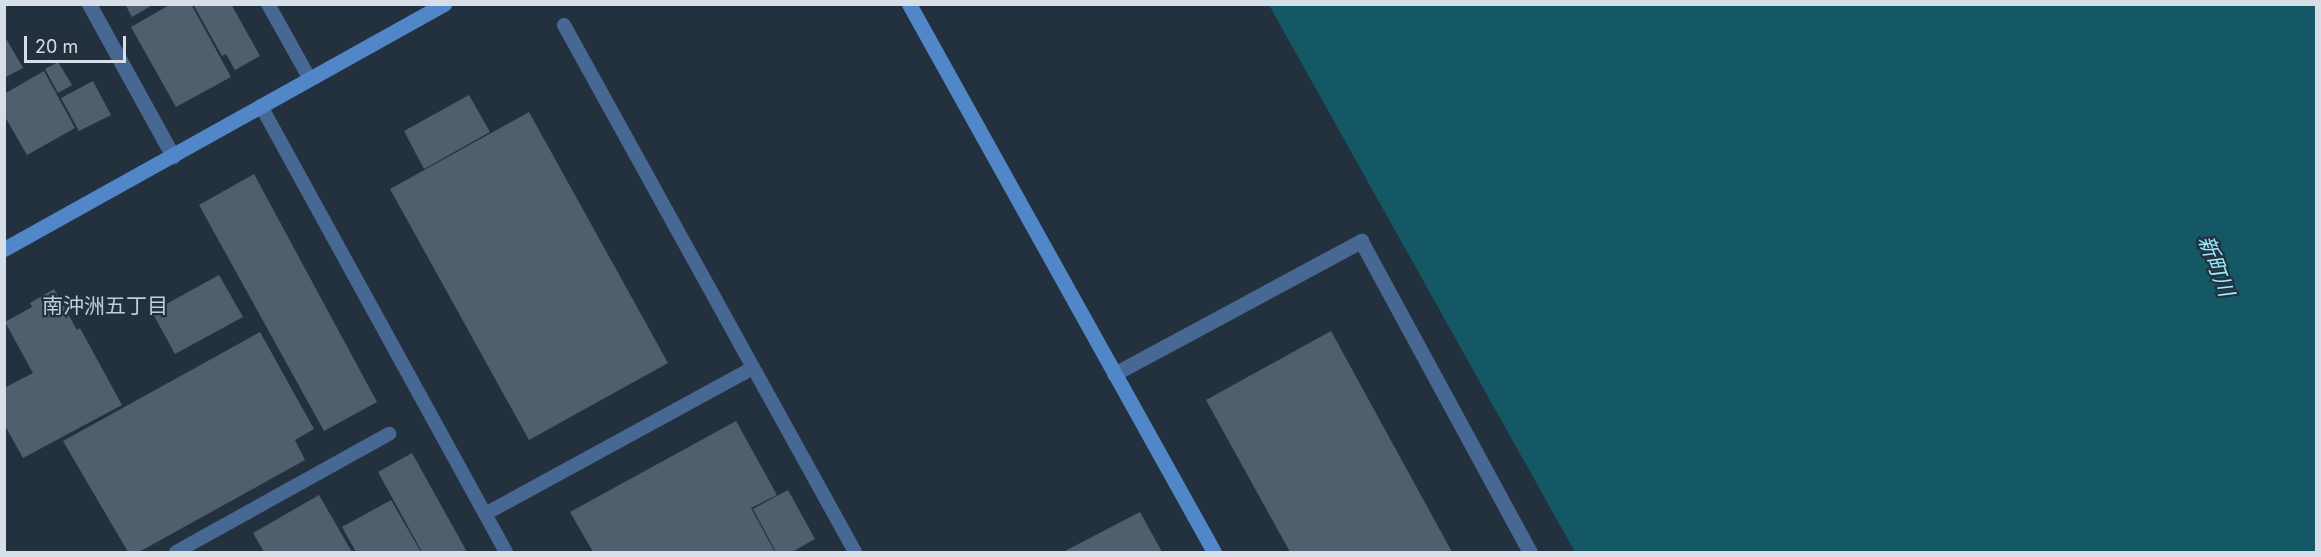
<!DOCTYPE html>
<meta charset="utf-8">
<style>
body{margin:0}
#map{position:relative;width:2321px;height:557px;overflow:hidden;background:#23313e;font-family:Inter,"Noto Sans JP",sans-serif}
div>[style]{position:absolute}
.water>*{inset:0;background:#155865}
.building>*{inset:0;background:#4f5f6d}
.lane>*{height:14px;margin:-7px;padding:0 7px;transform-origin:7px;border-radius:7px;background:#476892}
.street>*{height:15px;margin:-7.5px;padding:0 7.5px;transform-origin:7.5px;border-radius:7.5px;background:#476892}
.secondary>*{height:15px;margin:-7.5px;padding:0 7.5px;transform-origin:7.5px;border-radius:7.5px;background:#5186c9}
span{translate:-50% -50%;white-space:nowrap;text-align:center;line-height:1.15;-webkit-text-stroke:4.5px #23313e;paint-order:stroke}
.water-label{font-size:21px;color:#98ecfe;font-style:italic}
.neighbourhood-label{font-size:21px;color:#bccedf}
.frame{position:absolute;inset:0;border:6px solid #d6dfe7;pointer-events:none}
.scale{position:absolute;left:24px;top:36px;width:102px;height:27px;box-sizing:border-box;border:3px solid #d6dfe7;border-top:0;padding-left:8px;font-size:18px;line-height:21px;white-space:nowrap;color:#d6dfe7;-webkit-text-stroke:4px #23313e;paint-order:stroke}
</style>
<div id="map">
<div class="water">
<i style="clip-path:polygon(1269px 5px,2316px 5px,2316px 552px,1575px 552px)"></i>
</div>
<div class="building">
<i style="clip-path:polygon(125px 4px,154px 4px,132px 17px)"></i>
<i style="clip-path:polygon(171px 4px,191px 4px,231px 77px,176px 107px,131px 27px)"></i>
<i style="clip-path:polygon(193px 4px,231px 4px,260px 56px,235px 70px,226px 54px,222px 56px)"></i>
<i style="clip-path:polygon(4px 35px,23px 68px,4px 78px)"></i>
<i style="clip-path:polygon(58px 62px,72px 85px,58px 93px,45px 69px)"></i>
<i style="clip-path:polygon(44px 71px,75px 128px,27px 155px,4px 115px,4px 94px)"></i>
<i style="clip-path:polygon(93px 81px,111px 115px,79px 131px,61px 98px)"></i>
<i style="clip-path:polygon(469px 95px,490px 132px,424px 169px,404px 131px)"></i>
<i style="clip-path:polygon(529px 112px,668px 363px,529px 440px,390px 189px)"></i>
<i style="clip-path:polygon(254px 174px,377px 402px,324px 431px,199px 205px)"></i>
<i style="clip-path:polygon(219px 275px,243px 317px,175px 354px,152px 312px)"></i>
<i style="clip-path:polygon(54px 289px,77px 330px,80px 328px,122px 405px,23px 458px,4px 424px,4px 388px,33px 373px,5px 322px,32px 307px,30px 303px)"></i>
<i style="clip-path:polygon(1331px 331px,1452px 552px,1290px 552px,1206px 400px)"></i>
<i style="clip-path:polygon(260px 332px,314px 429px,295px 440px,305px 460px,139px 552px,128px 552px,63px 441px)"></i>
<i style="clip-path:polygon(736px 421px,777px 495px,751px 508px,775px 552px,593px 552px,570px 512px)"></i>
<i style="clip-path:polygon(412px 453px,467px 552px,422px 552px,378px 472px)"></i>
<i style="clip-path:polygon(788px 490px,815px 539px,792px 552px,776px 552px,753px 509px)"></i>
<i style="clip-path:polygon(319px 495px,352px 552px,264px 552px,253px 533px)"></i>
<i style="clip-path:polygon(391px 500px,421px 552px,356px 552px,342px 527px)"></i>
<i style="clip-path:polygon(1140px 512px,1162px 552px,1063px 552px)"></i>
</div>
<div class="lane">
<i style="left:268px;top:4px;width:86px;rotate:60.8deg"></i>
<i style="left:564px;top:25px;width:602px;rotate:61.09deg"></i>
<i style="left:261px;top:106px;width:509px;rotate:61.22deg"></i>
<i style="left:485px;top:514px;width:305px;rotate:-28.6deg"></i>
<i style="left:176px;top:552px;width:244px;rotate:-29deg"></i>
</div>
<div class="street">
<i style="left:89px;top:4px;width:174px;rotate:61.1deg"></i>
<i style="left:1114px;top:374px;width:281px;rotate:-28.3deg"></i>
<i style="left:1361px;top:241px;width:354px;rotate:61.5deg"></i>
</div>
<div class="secondary">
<i style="left:909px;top:4px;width:627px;rotate:60.9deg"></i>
<i style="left:4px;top:249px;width:504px;rotate:-29.11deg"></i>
</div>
<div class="water-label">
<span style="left:2216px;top:266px;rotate:69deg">新町川</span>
</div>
<div class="neighbourhood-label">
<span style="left:105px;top:306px">南沖洲五丁目</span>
</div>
<div class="frame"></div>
<div class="scale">20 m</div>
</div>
